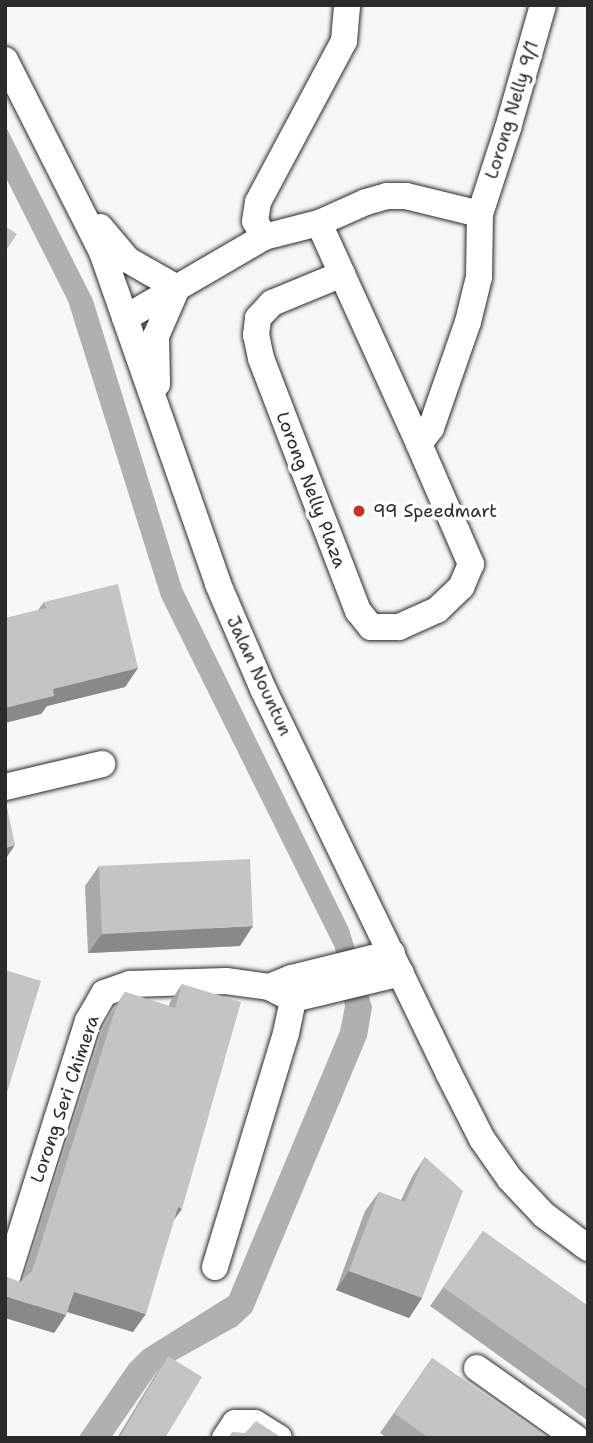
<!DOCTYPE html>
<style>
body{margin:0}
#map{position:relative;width:593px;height:1443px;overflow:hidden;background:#f7f7f7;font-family:"Shantell Sans",sans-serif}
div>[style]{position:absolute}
.water>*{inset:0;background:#b0b0b0}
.roads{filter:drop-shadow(0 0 2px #2b2b2b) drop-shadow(0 0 2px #2b2b2b)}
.minor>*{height:26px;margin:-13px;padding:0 13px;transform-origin:13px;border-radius:13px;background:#fff}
.wall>*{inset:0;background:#a9a9a9}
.shaded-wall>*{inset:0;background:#898989}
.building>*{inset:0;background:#c4c4c4}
.dots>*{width:19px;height:19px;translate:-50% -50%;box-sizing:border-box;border:4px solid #fff;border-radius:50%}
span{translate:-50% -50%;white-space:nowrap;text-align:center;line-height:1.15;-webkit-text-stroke:7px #fff;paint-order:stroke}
.street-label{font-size:18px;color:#2b2b2b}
.poi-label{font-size:18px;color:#2b2b2b}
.left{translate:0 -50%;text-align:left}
.frame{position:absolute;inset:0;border:7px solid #2b2b2b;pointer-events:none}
</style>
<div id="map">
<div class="water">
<i style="clip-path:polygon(5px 125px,93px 300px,182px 588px,349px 929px,372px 1007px,367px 1037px,252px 1312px,237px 1326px,158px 1370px,111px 1438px,78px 1438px,129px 1364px,143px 1350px,229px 1296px,340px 1031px,345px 1006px,335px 948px,161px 597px,68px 301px,5px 176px)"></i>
</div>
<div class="roads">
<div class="minor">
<i style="left:5px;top:60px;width:215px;rotate:63.2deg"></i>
<i style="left:102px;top:252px;width:352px;rotate:70.7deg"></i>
<i style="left:218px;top:584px;width:114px;rotate:66.8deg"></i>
<i style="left:263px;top:689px;width:425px;rotate:64.2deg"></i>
<i style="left:448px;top:1072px;width:75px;rotate:63.1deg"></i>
<i style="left:482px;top:1139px;width:49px;rotate:55deg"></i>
<i style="left:510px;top:1179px;width:50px;rotate:46.6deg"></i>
<i style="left:544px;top:1215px;width:55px;rotate:36.9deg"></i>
<i style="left:319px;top:223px;width:56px;rotate:65.7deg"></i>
<i style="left:342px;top:274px;width:187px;rotate:65.6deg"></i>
<i style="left:419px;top:444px;width:131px;rotate:66.6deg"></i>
<i style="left:471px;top:564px;width:25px;rotate:113deg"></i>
<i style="left:461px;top:587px;width:33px;rotate:136deg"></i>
<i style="left:437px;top:610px;width:42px;rotate:155.9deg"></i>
<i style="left:399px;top:627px;width:28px;rotate:180deg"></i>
<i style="left:371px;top:627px;width:21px;rotate:-129deg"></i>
<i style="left:358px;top:611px;width:271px;rotate:-111deg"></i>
<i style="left:261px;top:358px;width:24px;rotate:-102deg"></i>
<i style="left:256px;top:335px;width:17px;rotate:-83deg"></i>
<i style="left:258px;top:318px;width:21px;rotate:-47deg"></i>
<i style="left:272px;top:303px;width:76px;rotate:-22.5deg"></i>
<i style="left:100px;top:227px;width:43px;rotate:49.7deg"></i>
<i style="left:128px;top:260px;width:56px;rotate:29.7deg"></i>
<i style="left:264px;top:237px;width:18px;rotate:-119deg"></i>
<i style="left:255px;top:221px;width:19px;rotate:-81deg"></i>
<i style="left:258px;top:202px;width:183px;rotate:-61.9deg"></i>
<i style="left:344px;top:41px;width:36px;rotate:-85deg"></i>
<i style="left:125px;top:318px;width:161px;rotate:-30.2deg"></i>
<i style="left:264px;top:237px;width:57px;rotate:-14.3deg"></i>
<i style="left:319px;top:223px;width:51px;rotate:-24.1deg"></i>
<i style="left:366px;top:202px;width:22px;rotate:-16deg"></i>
<i style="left:387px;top:196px;width:19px"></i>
<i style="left:406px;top:196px;width:76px;rotate:13.7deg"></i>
<i style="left:157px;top:384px;width:48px;rotate:-91.2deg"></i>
<i style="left:156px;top:336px;width:52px;rotate:-66.4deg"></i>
<i style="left:419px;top:444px;width:20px;rotate:-53deg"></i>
<i style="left:431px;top:428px;width:112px;rotate:-70.8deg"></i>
<i style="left:468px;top:322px;width:46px;rotate:-76.3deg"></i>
<i style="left:479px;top:277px;width:63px;rotate:-89.1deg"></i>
<i style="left:480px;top:214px;width:90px;rotate:-72deg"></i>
<i style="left:508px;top:128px;width:128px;rotate:-74.1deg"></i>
<i style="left:5px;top:787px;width:100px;rotate:-13.3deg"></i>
<i style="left:274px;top:985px;width:18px;rotate:-22deg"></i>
<i style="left:291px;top:978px;width:104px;rotate:-13.9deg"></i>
<i style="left:215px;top:1267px;width:245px;rotate:-73.1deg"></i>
<i style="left:286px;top:1033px;width:35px;rotate:-78deg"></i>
<i style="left:293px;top:999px;width:16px;rotate:-94deg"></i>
<i style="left:5px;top:1284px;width:276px;rotate:-72.5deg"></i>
<i style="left:88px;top:1021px;width:32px;rotate:-60deg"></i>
<i style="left:104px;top:993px;width:28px;rotate:-19deg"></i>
<i style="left:130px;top:984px;width:96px;rotate:-1.8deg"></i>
<i style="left:226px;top:981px;width:43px;rotate:7.9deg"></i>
<i style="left:269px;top:987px;width:27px;rotate:27deg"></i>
<i style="left:293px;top:999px;width:111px;rotate:-13.5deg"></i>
<i style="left:477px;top:1368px;width:121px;rotate:35.3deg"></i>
<i style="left:225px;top:1438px;width:18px;rotate:-56deg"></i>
<i style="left:235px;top:1423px;width:20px"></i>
<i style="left:255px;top:1423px;width:28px;rotate:32deg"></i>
</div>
</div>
<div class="wall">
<i style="clip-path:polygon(44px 602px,138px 668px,125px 687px,47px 706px,41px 714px,38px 610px)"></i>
<i style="clip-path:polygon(99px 866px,240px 946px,88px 953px,85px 886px)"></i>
<i style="clip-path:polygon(182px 984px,182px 1209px,174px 1220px,133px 1332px,67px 1312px,66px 1315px,54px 1333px,20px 1282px,23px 1279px,103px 1027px,113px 1010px,125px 992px,169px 1006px,170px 1002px)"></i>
<i style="clip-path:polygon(425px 1157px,422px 1298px,409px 1318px,336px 1290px,365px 1211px,379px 1192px,401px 1200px,412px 1177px)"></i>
<i style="clip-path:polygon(483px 1231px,588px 1306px,588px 1421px,563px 1402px,430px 1306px)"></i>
<i style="clip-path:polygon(168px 1356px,165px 1438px,117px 1438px,157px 1372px)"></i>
<i style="clip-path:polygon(432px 1358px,547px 1438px,387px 1438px,380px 1433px)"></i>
</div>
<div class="shaded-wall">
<i style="clip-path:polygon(138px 668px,125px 687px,47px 706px,41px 714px,5px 723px,5px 708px,53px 689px)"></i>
<i style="clip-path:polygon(15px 845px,5px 860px,5px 848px)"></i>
<i style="clip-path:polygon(253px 926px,240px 946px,88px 953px,102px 934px)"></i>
<i style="clip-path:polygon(178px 1207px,182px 1209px,169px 1226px)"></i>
<i style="clip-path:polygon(349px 1271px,422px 1298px,409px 1318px,336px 1290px)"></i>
<i style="clip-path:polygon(74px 1292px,146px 1314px,133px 1332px,61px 1310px)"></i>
<i style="clip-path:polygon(5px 1296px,66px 1315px,54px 1333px,5px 1318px)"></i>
</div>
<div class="building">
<i style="clip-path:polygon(5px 226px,17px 234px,5px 252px)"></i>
<i style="clip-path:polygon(118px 584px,138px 668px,53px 689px,54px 696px,5px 708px,5px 618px,46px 608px,44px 602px)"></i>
<i style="clip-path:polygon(5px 798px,15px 845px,5px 848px)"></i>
<i style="clip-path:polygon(250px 859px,253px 926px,102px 934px,99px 866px)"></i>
<i style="clip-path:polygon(5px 970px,41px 981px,5px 1099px)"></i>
<i style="clip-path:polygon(182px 984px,241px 1002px,182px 1209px,178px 1207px,146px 1314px,74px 1292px,66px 1315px,5px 1296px,5px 1276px,20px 1282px,32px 1271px,115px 1010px,125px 992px,175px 1008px)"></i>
<i style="clip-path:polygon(425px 1157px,463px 1191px,422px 1298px,349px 1271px,379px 1192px,405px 1202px)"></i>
<i style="clip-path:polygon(483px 1231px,588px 1306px,588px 1390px,443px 1287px)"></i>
<i style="clip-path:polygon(168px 1356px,202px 1377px,165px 1438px,119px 1438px)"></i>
<i style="clip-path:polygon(432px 1358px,547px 1438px,429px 1438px,394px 1413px)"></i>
<i style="clip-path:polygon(256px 1421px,282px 1438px,228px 1438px,232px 1432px,245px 1433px)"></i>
</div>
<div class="dots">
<i style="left:359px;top:511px;background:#c8321e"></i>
</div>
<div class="street-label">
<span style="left:512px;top:110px;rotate:-73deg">Lorong Nelly 9/1</span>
<span style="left:311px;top:490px;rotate:69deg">Lorong Nelly Plaza</span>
<span style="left:259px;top:676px;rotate:65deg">Jalan Nountun</span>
<span style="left:65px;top:1099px;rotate:-71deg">Lorong Seri Chimera</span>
</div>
<div class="poi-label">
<span class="left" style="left:373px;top:511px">99 Speedmart</span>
</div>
<div class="frame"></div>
</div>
